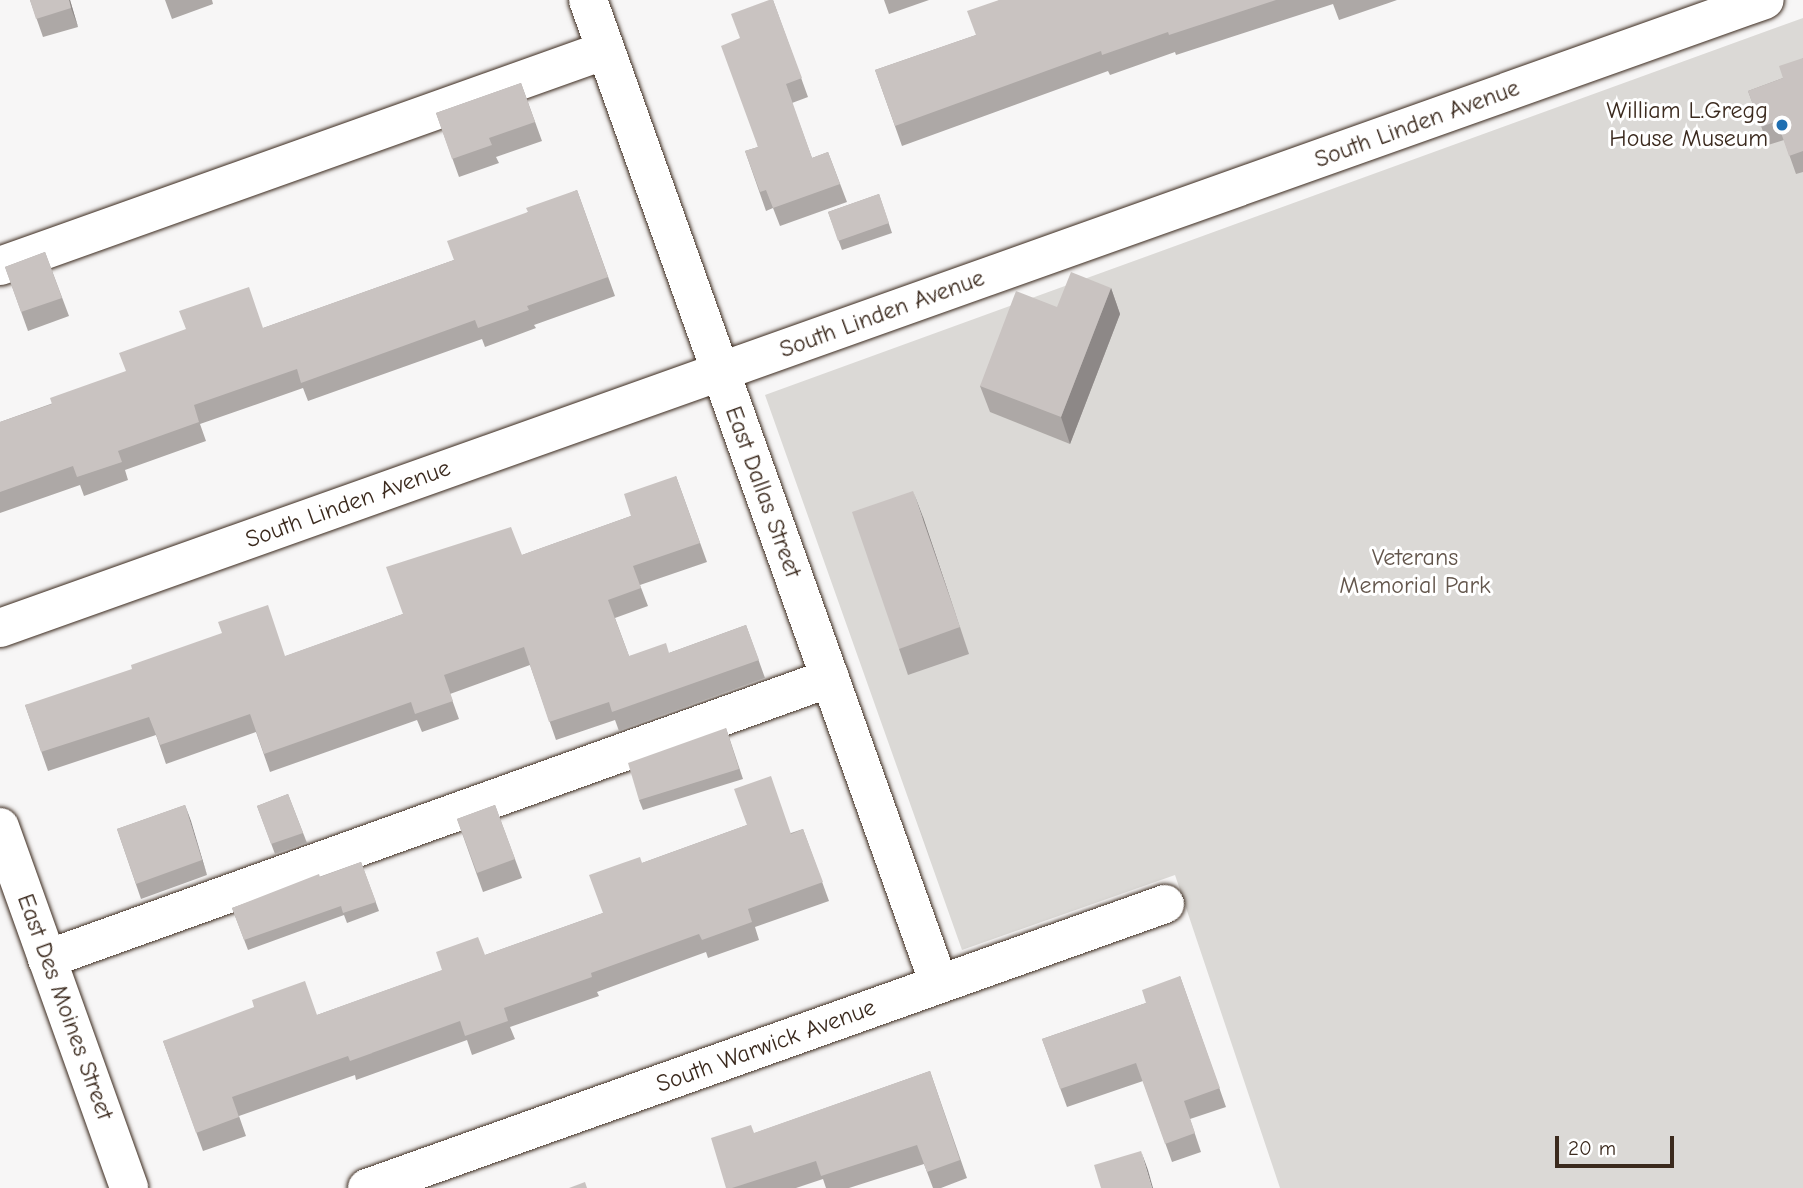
<!DOCTYPE html>
<style>
body{margin:0}
#map{position:relative;width:1803px;height:1188px;overflow:hidden;background:#f7f6f6;font-family:"Comic Neue",sans-serif}
div>[style]{position:absolute}
.green>*{inset:0;background:#dbd9d6}
.roads{filter:drop-shadow(0 0 2px #3b2a1e) drop-shadow(0 0 2px #3b2a1e)}
.minor>*{height:38px;margin:-19px;padding:0 19px;transform-origin:19px;border-radius:19px;background:#fff}
.wall>*{inset:0;background:#ada8a6}
.shaded-wall>*{inset:0;background:#8d8887}
.building>*{inset:0;background:#c9c3c1}
.dots>*{width:19px;height:19px;translate:-50% -50%;box-sizing:border-box;border:4px solid #fff;border-radius:50%}
span{translate:-50% -50%;white-space:nowrap;text-align:center;line-height:1.15;-webkit-text-stroke:6px #fff;paint-order:stroke}
.poi-label{font-size:24px;color:#3b2a1e}
.right{translate:-100% -50%;text-align:right}
.street-label{font-size:24px;color:#3b2a1e}
.park-label{font-size:24px;color:#63564c}
.scale{position:absolute;left:1555px;top:1136px;width:119px;height:32px;box-sizing:border-box;border:4px solid #3b2a1e;border-top:0;padding-left:9px;font-size:21px;line-height:24px;white-space:nowrap;color:#3b2a1e;-webkit-text-stroke:5px #fff;paint-order:stroke}
</style>
<div id="map">
<div class="green">
<i style="clip-path:polygon(1803px 18px,1803px 1188px,1280px 1188px,1175px 875px,962px 950px,765px 395px)"></i>
</div>
<div class="roads">
<div class="minor">
<i style="left:588px;top:0;width:1045px;rotate:70.37deg"></i>
<i style="left:0;top:266px;width:643px;rotate:-19.62deg"></i>
<i style="left:0;top:628px;width:1873px;rotate:-19.59deg"></i>
<i style="left:0;top:827px;width:383px;rotate:70.3deg"></i>
<i style="left:47px;top:959px;width:832px;rotate:-19.74deg"></i>
<i style="left:367px;top:1188px;width:847px;rotate:-19.59deg"></i>
</div>
</div>
<div class="wall">
<i style="clip-path:polygon(30px 0,70px 0,78px 27px,43px 37px)"></i>
<i style="clip-path:polygon(165px 0,212px 0,213px 4px,172px 19px)"></i>
<i style="clip-path:polygon(773px 0,808px 97px,792px 103px,812px 158px,828px 152px,847px 202px,780px 226px,773px 208px,766px 211px,745px 151px,758px 147px,740px 38px)"></i>
<i style="clip-path:polygon(884px 0,929px 0,889px 14px)"></i>
<i style="clip-path:polygon(999px 0,1397px 0,1339px 20px,1333px 4px,1176px 55px,1175px 52px,1110px 75px,1108px 71px,902px 146px,875px 70px,976px 35px)"></i>
<i style="clip-path:polygon(1803px 58px,1803px 172px,1796px 174px,1784px 140px,1768px 145px,1748px 91px,1783px 78px)"></i>
<i style="clip-path:polygon(521px 83px,542px 141px,496px 157px,499px 163px,459px 177px,436px 113px)"></i>
<i style="clip-path:polygon(577px 190px,615px 296px,534px 325px,536px 328px,485px 347px,482px 339px,308px 401px,303px 388px,200px 424px,206px 441px,125px 470px,128px 480px,84px 496px,80px 485px,0 513px,0 422px,454px 260px,528px 212px)"></i>
<i style="clip-path:polygon(879px 194px,892px 233px,842px 250px,828px 212px)"></i>
<i style="clip-path:polygon(45px 252px,69px 316px,28px 331px,5px 267px)"></i>
<i style="clip-path:polygon(1111px 288px,1120px 314px,1070px 444px,990px 412px,980px 386px)"></i>
<i style="clip-path:polygon(676px 476px,707px 562px,640px 585px,648px 606px,615px 618px,629px 656px,669px 653px,746px 625px,765px 678px,619px 731px,615px 720px,556px 740px,530px 665px,450px 694px,459px 719px,422px 732px,417px 720px,270px 772px,256px 732px,166px 764px,156px 735px,48px 771px,25px 705px,286px 656px,403px 614px,522px 555px,631px 516px)"></i>
<i style="clip-path:polygon(923px 517px,969px 654px,908px 675px,899px 649px)"></i>
<i style="clip-path:polygon(726px 728px,743px 779px,643px 810px,639px 800px)"></i>
<i style="clip-path:polygon(288px 794px,307px 843px,275px 854px,257px 806px)"></i>
<i style="clip-path:polygon(185px 805px,207px 875px,141px 899px,117px 829px)"></i>
<i style="clip-path:polygon(495px 805px,522px 878px,483px 892px,457px 819px)"></i>
<i style="clip-path:polygon(747px 825px,791px 833px,803px 829px,829px 901px,755px 927px,759px 940px,708px 958px,706px 952px,597px 992px,599px 996px,510px 1027px,515px 1039px,472px 1055px,467px 1040px,356px 1080px,355px 1075px,239px 1116px,246px 1136px,203px 1151px,163px 1041px,317px 1015px,603px 913px,642px 863px)"></i>
<i style="clip-path:polygon(361px 862px,379px 911px,347px 923px,344px 915px,248px 950px,232px 908px)"></i>
<i style="clip-path:polygon(1180px 976px,1226px 1107px,1190px 1119px,1201px 1152px,1172px 1162px,1143px 1081px,1067px 1107px,1042px 1039px,1146px 1003px)"></i>
<i style="clip-path:polygon(930px 1071px,967px 1178px,941px 1188px,933px 1188px,924px 1164px,849px 1188px,826px 1188px,823px 1179px,796px 1188px,726px 1188px,755px 1133px)"></i>
</div>
<div class="shaded-wall">
<i style="clip-path:polygon(69px 0,70px 0,78px 27px,71px 8px)"></i>
<i style="clip-path:polygon(1111px 288px,1120px 314px,1070px 444px,1061px 417px)"></i>
<i style="clip-path:polygon(913px 491px,923px 517px,969px 654px,960px 627px)"></i>
<i style="clip-path:polygon(185px 805px,191px 821px,207px 875px,202px 860px)"></i>
<i style="clip-path:polygon(1141px 1151px,1148px 1170px,1153px 1188px,1152px 1188px)"></i>
</div>
<div class="building">
<i style="clip-path:polygon(30px 0,69px 0,71px 8px,36px 19px)"></i>
<i style="clip-path:polygon(769px 0,773px 0,802px 78px,786px 84px,812px 158px,828px 152px,840px 184px,773px 208px,766px 190px,760px 192px,745px 151px,758px 147px,721px 46px,740px 38px,731px 14px)"></i>
<i style="clip-path:polygon(999px 0,1276px 0,1169px 35px,1168px 32px,1102px 55px,1101px 51px,895px 126px,875px 70px,976px 35px,967px 11px)"></i>
<i style="clip-path:polygon(1803px 58px,1803px 151px,1789px 156px,1777px 121px,1761px 127px,1748px 91px,1783px 78px,1779px 66px)"></i>
<i style="clip-path:polygon(521px 83px,535px 122px,489px 138px,492px 145px,452px 159px,436px 113px)"></i>
<i style="clip-path:polygon(577px 190px,608px 277px,527px 306px,529px 310px,478px 328px,475px 320px,301px 383px,297px 369px,194px 405px,199px 422px,118px 451px,122px 462px,77px 477px,73px 466px,0 492px,0 422px,52px 404px,50px 398px,126px 371px,119px 353px,186px 329px,179px 311px,249px 287px,263px 328px,454px 260px,447px 241px,528px 212px,526px 208px)"></i>
<i style="clip-path:polygon(879px 194px,889px 223px,838px 241px,828px 212px)"></i>
<i style="clip-path:polygon(45px 252px,62px 298px,21px 312px,5px 267px)"></i>
<i style="clip-path:polygon(1071px 272px,1111px 288px,1061px 417px,980px 386px,1016px 291px,1057px 307px)"></i>
<i style="clip-path:polygon(676px 476px,700px 543px,633px 566px,641px 588px,608px 600px,629px 656px,666px 643px,669px 653px,746px 625px,759px 660px,612px 712px,609px 702px,549px 722px,524px 647px,444px 675px,453px 701px,415px 714px,411px 702px,264px 754px,250px 714px,160px 745px,149px 717px,41px 752px,25px 705px,132px 669px,131px 665px,222px 633px,218px 622px,268px 605px,285px 656px,403px 614px,386px 567px,511px 527px,522px 555px,631px 516px,624px 494px)"></i>
<i style="clip-path:polygon(913px 491px,960px 627px,899px 649px,852px 512px)"></i>
<i style="clip-path:polygon(726px 728px,739px 769px,639px 800px,628px 763px)"></i>
<i style="clip-path:polygon(771px 776px,791px 834px,803px 829px,823px 882px,748px 909px,752px 922px,702px 940px,699px 934px,591px 973px,592px 977px,504px 1008px,508px 1021px,465px 1036px,460px 1021px,350px 1061px,348px 1056px,232px 1097px,239px 1117px,196px 1133px,163px 1041px,254px 1007px,252px 1000px,305px 981px,317px 1015px,442px 970px,436px 952px,478px 937px,485px 955px,603px 913px,589px 875px,640px 857px,642px 863px,747px 825px,734px 789px)"></i>
<i style="clip-path:polygon(288px 794px,303px 833px,271px 844px,257px 806px)"></i>
<i style="clip-path:polygon(185px 805px,202px 860px,136px 884px,117px 829px)"></i>
<i style="clip-path:polygon(495px 805px,515px 859px,477px 873px,457px 819px)"></i>
<i style="clip-path:polygon(361px 862px,376px 902px,343px 913px,341px 906px,244px 940px,232px 908px,319px 874px,320px 877px)"></i>
<i style="clip-path:polygon(1180px 976px,1220px 1088px,1184px 1101px,1195px 1133px,1165px 1144px,1136px 1063px,1060px 1089px,1042px 1039px,1146px 1003px,1142px 990px)"></i>
<i style="clip-path:polygon(930px 1071px,960px 1160px,927px 1172px,917px 1145px,821px 1176px,816px 1161px,732px 1188px,726px 1188px,711px 1138px,751px 1125px,754px 1133px)"></i>
<i style="clip-path:polygon(1141px 1151px,1152px 1188px,1101px 1188px,1094px 1165px)"></i>
<i style="clip-path:polygon(585px 1182px,587px 1188px,569px 1188px)"></i>
</div>
<div class="dots">
<i style="left:1782px;top:125px;background:#1f6fb2"></i>
</div>
<div class="poi-label">
<span class="right" style="left:1768px;top:125px">William L.Gregg<br>House Museum</span>
</div>
<div class="street-label">
<span style="left:1417px;top:124px;rotate:-20deg">South Linden Avenue</span>
<span style="left:882px;top:314px;rotate:-20deg">South Linden Avenue</span>
<span style="left:763px;top:492px;rotate:70deg">East Dallas Street</span>
<span style="left:348px;top:504px;rotate:-20deg">South Linden Avenue</span>
<span style="left:65px;top:1007px;rotate:70deg">East Des Moines Street</span>
<span style="left:766px;top:1046px;rotate:-20deg">South Warwick Avenue</span>
</div>
<div class="park-label">
<span style="left:1415px;top:572px">Veterans<br>Memorial Park</span>
</div>
<div class="scale">20 m</div>
</div>
